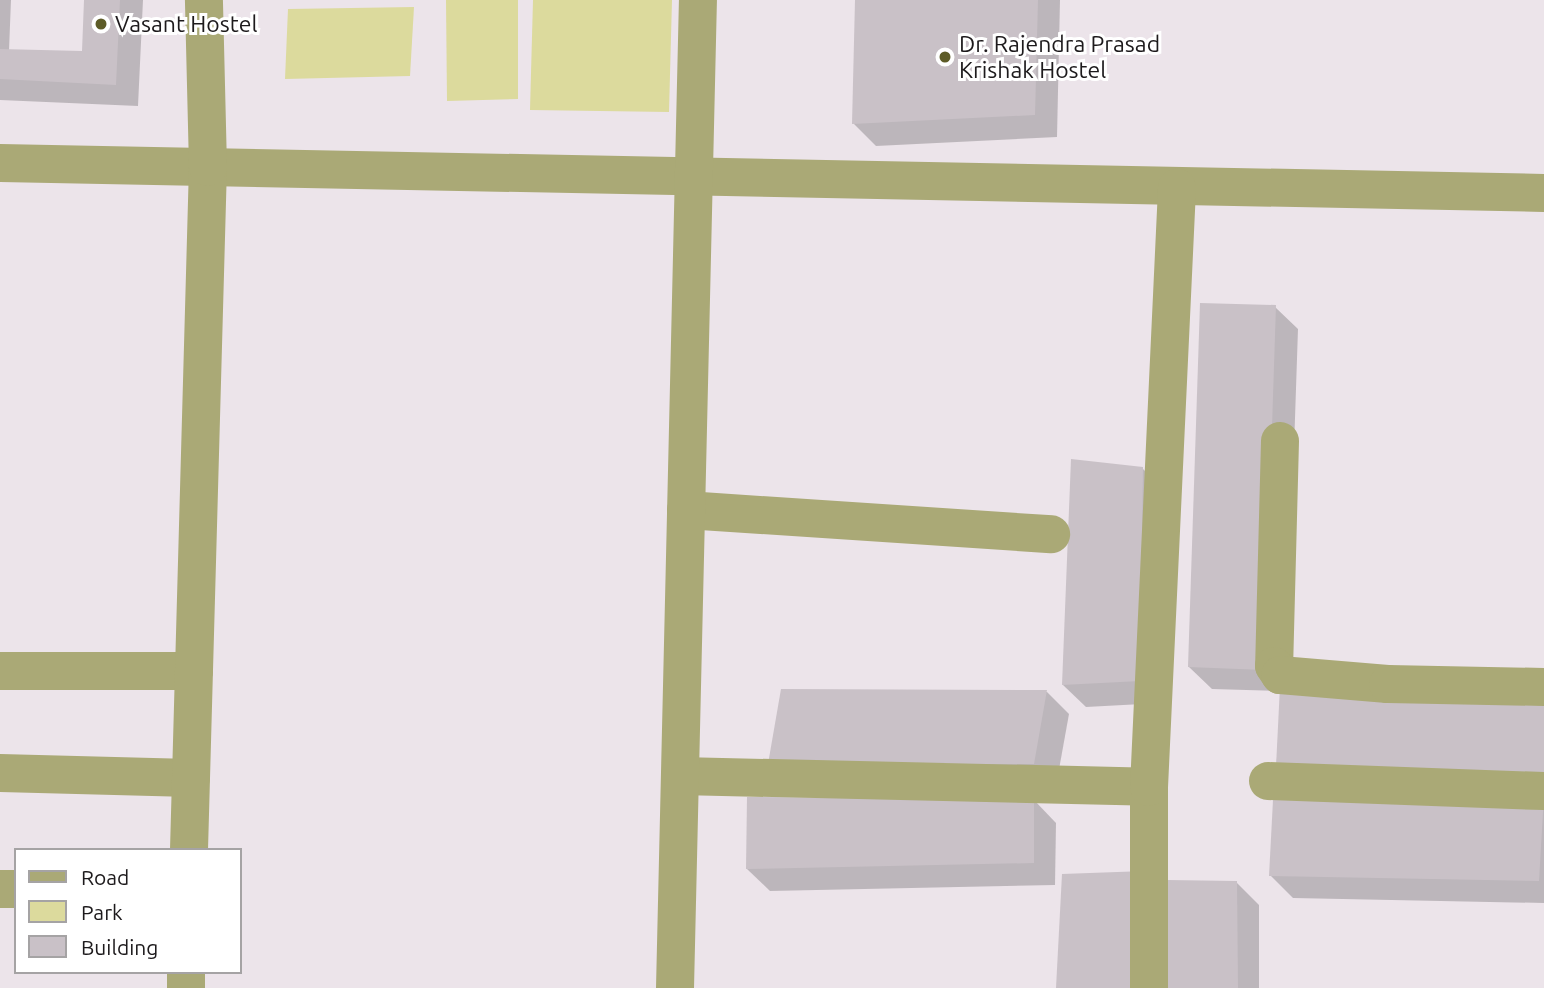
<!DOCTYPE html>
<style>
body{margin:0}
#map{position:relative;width:1544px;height:988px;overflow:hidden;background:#ece4ea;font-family:Ubuntu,sans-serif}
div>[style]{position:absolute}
.green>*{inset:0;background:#dcda9d}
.shadow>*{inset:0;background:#0003}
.building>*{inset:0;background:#c9c1c7}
.minor>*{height:38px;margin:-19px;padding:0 19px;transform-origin:19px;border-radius:19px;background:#aaa976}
.dots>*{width:19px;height:19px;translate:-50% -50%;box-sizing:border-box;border:4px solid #fff;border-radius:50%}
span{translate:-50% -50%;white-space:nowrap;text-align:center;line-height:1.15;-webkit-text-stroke:6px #fff;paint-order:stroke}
.poi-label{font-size:23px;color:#1d1a1c}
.left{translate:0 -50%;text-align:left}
.legend{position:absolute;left:14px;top:848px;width:228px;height:126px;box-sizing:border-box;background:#fff;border:2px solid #a5a3a4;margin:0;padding:9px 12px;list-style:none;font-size:21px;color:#1d1a1c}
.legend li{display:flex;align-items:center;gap:14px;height:35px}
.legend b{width:35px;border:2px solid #a5a3a4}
</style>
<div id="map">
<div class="green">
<i style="clip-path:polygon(446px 0,518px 0,518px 99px,447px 101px)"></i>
<i style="clip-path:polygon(533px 0,672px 0,669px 112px,530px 110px)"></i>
<i style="clip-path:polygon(414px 7px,410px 76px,285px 79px,288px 9px)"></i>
</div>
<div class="shadow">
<i style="clip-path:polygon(0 0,11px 0,9px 51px,84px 53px,86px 0,143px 0,138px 106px,0 100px)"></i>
<i style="clip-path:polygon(856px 0,1060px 0,1057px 137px,876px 146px,853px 123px)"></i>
<i style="clip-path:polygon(1275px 307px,1298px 329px,1286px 688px,1544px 693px,1544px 903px,1293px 898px,1270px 875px,1281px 691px,1212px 689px,1189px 667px)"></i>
<i style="clip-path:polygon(1142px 468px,1165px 491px,1161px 703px,1086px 707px,1063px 685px)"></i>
<i style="clip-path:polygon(782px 691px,1047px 692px,1069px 714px,1056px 786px,792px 785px)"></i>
<i style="clip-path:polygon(1034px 800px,1056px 823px,1055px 885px,770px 891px,747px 869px)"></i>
<i style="clip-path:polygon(1237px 883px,1259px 905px,1259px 988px,1057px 988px,1169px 897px)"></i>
</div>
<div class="building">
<i style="clip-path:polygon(84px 0,120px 0,116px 85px,0 79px,0 49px,82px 51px)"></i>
<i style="clip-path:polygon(855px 0,1038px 0,1035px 115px,852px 124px)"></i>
<i style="clip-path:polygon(1200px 303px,1276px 305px,1264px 670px,1188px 667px)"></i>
<i style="clip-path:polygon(1071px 459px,1143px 467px,1140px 681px,1062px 685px)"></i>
<i style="clip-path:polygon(1280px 686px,1544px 691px,1544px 779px,1276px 767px)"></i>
<i style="clip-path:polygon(781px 689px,1047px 690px,1034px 764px,768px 764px)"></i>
<i style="clip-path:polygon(1544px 795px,1539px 881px,1269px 876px,1273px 800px)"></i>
<i style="clip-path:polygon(747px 797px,1034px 799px,1034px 863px,746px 869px)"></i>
<i style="clip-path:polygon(1145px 871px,1141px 988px,1056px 988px,1062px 874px)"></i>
<i style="clip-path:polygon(1167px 880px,1237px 881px,1238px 988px,1167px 988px)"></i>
</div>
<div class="minor">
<i style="left:0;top:163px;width:1544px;rotate:1.11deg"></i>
<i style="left:1280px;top:441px;width:225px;rotate:91.5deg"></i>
<i style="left:1274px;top:666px;width:11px;rotate:56deg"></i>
<i style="left:1280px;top:675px;width:108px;rotate:4.8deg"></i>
<i style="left:1388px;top:684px;width:156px;rotate:1.1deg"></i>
<i style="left:686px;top:510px;width:366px;rotate:3.8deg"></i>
<i style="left:0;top:671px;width:194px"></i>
<i style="left:0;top:773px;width:191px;rotate:1.5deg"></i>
<i style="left:680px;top:776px;width:469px;rotate:1.3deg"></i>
<i style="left:1268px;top:781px;width:276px;rotate:2.1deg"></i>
<i style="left:189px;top:850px;width:683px;rotate:-88.41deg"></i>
<i style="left:208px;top:167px;width:167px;rotate:-91.4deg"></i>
<i style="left:0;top:889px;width:16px"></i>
<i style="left:186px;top:988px;width:16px;rotate:-90deg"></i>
<i style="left:675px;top:988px;width:988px;rotate:-88.67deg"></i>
<i style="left:1149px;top:988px;width:201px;rotate:-90deg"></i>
<i style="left:1149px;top:787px;width:600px;rotate:-87.32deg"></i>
</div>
<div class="dots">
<i style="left:101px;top:24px;background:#5d5b27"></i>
<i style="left:945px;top:57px;background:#5d5b27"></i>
</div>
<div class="poi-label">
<span class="left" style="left:115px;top:24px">Vasant Hostel</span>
<span class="left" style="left:959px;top:57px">Dr. Rajendra Prasad<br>Krishak Hostel</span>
</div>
<ul class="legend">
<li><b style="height:9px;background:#aaa976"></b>Road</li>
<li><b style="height:19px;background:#dcda9d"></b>Park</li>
<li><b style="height:19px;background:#c9c1c7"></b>Building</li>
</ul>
</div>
